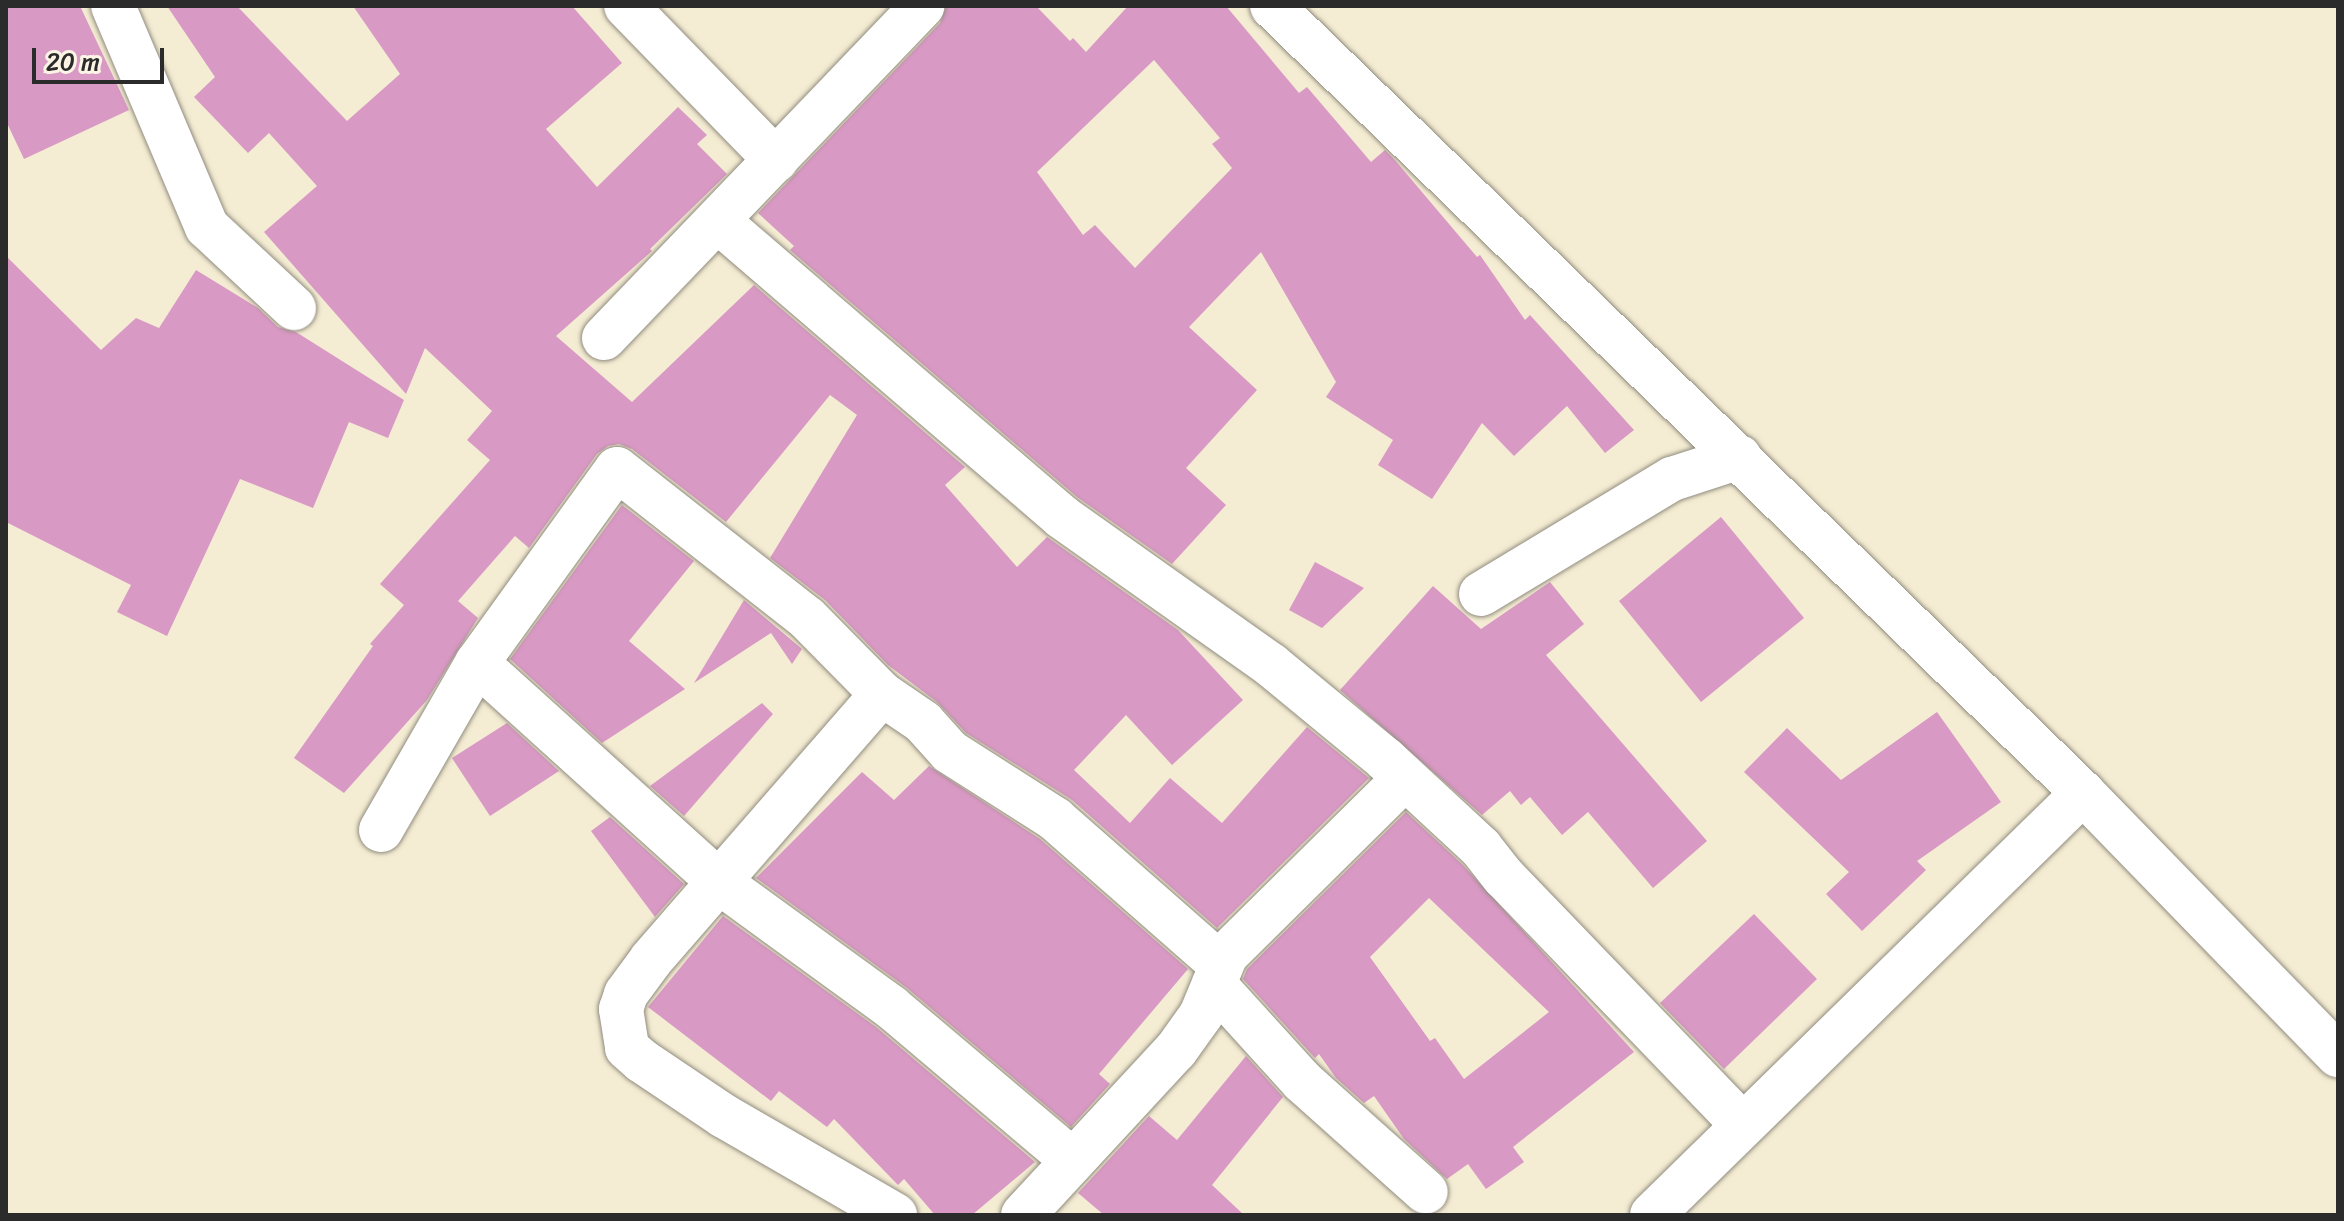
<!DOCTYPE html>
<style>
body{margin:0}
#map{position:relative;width:2344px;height:1221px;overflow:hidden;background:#f4ecd3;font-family:Sriracha,sans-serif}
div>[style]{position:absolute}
.building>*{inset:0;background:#d999c5}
.roads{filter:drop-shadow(0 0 2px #908c7f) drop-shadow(0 0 2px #908c7f)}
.street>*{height:44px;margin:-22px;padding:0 22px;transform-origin:22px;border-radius:22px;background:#fff}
.secondary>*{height:44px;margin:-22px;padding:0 22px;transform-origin:22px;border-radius:22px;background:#fff}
span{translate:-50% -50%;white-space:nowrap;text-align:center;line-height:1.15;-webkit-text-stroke:7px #fcf5e5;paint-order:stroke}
.frame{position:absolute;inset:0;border:8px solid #2b2b2b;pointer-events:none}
.scale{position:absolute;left:32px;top:48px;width:132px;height:36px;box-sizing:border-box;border:4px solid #2b2b2b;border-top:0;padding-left:10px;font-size:24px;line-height:28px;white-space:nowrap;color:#2b2b2b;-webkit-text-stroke:6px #fcf5e5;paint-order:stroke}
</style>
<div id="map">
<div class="building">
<i style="clip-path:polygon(6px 6px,80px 6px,129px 110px,24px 159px,6px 121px)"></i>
<i style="clip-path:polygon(167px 6px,237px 6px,347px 121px,400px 74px,353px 6px,572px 6px,622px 63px,546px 129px,597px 187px,678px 107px,707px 135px,697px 144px,727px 174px,650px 249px,652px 251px,556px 336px,632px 402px,754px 285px,965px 467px,945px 485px,1017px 567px,1047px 537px,1178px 630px,1243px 700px,1172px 765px,1126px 715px,1074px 770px,1130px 823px,1170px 778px,1222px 823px,1307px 727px,1369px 778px,1217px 928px,1072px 800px,966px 733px,937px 702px,888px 665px,825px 600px,770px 558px,857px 415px,830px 395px,726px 522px,632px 449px,619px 444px,608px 446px,597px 454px,529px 548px,515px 536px,458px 601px,478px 618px,427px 700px,344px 793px,294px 758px,373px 646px,370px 644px,404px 605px,380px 584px,490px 460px,467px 440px,492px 411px,425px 348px,406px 394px,264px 232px,317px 186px,269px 133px,248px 153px,194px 97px,215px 77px)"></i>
<i style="clip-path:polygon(evenodd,946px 6px,1036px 6px,1070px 41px,1073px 38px,1086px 52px,1128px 6px,1226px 6px,1299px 93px,1307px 87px,1371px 162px,1385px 150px,1394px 159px,1477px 257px,1480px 255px,1525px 320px,1530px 315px,1634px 430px,1605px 453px,1567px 406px,1514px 456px,1482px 423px,1432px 499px,1378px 465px,1393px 440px,1326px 397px,1336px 382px,1261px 252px,1189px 327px,1257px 390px,1186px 468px,1226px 505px,1172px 564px,1077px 497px,790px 250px,794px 246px,758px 213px,940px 23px,946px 6px,1154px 60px,1220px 138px,1212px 144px,1232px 168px,1135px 268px,1095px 225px,1083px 235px,1037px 172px,1154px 60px)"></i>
<i style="clip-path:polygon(6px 256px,101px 350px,136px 318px,159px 328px,196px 270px,258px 308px,278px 327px,296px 332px,404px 400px,388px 438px,349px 422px,313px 508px,240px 479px,167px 636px,117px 612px,131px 585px,6px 522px)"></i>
<i style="clip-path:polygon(622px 505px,694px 561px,629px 641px,685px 689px,602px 743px,510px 659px)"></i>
<i style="clip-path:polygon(1721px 517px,1804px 618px,1701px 702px,1619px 601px)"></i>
<i style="clip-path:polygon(1315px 562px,1364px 588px,1322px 628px,1289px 610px)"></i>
<i style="clip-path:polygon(1550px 582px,1584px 624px,1546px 655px,1707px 841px,1653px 888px,1588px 812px,1562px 835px,1530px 797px,1521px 805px,1510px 791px,1482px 815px,1340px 690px,1433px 586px,1481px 629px)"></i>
<i style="clip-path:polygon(744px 600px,802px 649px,792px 664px,771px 633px,694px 683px)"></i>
<i style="clip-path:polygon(762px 703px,773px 714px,684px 816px,650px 786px)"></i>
<i style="clip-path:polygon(1937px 712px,2001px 802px,1917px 861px,1926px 870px,1862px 931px,1826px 894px,1849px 872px,1744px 772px,1787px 728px,1841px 780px)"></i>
<i style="clip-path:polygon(507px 723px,559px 771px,490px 816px,452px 758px)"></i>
<i style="clip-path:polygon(929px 766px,1040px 839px,1188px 969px,1099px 1074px,1110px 1084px,1071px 1127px,907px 988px,756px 878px,862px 772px,894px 800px)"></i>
<i style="clip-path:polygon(evenodd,1406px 812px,1463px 865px,1634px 1052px,1513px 1147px,1524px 1162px,1486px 1189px,1468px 1164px,1447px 1179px,1404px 1139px,1374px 1096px,1364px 1103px,1336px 1078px,1319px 1054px,1315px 1058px,1243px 979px,1247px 969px,1406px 812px,1429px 898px,1549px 1012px,1464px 1079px,1435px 1038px,1430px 1041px,1370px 957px,1429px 898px)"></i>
<i style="clip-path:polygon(610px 817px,684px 884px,655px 917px,591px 831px)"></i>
<i style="clip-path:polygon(1754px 914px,1817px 979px,1724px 1069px,1660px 1003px)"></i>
<i style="clip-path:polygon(723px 916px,876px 1027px,1035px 1162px,972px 1215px,935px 1215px,904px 1179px,898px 1185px,834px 1119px,827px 1127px,779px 1091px,771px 1101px,648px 1007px)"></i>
<i style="clip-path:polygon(1246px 1056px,1283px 1097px,1212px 1185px,1244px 1215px,1104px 1215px,1078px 1193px,1149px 1116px,1177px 1140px)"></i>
</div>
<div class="roads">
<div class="street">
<i style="left:113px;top:6px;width:240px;rotate:67deg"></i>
<i style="left:207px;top:227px;width:119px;rotate:43deg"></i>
<i style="left:626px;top:6px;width:215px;rotate:45.8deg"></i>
<i style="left:718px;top:221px;width:454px;rotate:40.7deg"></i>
<i style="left:1062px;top:517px;width:256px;rotate:35.3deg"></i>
<i style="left:1271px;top:665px;width:148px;rotate:39.5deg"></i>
<i style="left:1385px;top:759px;width:131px;rotate:42.8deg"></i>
<i style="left:1481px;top:848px;width:37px;rotate:52deg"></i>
<i style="left:1504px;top:877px;width:344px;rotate:46.1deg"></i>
<i style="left:604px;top:338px;width:460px;rotate:-46.2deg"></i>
<i style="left:1481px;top:594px;width:223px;rotate:-31.1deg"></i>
<i style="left:1672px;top:479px;width:71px;rotate:-17.9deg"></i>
<i style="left:477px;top:663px;width:326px;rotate:42.1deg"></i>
<i style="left:719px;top:882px;width:213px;rotate:36deg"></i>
<i style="left:891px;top:1007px;width:238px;rotate:40.2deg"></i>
<i style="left:882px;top:694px;width:352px;rotate:131deg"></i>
<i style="left:651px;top:960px;width:42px;rotate:126.3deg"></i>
<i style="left:626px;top:994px;width:16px;rotate:108deg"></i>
<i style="left:621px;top:1009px;width:39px;rotate:81deg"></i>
<i style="left:627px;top:1048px;width:20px;rotate:41deg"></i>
<i style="left:642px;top:1061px;width:99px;rotate:33.9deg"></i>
<i style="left:724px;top:1116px;width:198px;rotate:30.1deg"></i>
<i style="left:381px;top:830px;width:193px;rotate:-60.1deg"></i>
<i style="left:477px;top:663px;width:239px;rotate:-54.2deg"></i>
<i style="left:617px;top:469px;width:241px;rotate:38.1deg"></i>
<i style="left:807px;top:618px;width:107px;rotate:45.4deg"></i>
<i style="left:882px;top:694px;width:50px;rotate:34.3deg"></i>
<i style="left:923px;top:722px;width:40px;rotate:48deg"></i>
<i style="left:950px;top:752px;width:125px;rotate:32.5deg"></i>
<i style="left:1055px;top:819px;width:221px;rotate:41.3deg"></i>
<i style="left:1214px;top:984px;width:131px;rotate:47.8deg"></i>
<i style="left:1302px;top:1081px;width:166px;rotate:41.8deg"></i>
<i style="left:1023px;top:1215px;width:225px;rotate:-47.2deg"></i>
<i style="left:1176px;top:1050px;width:43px;rotate:-54.5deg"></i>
<i style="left:1201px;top:1015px;width:65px;rotate:-67.4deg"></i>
<i style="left:1226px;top:955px;width:252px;rotate:-44.7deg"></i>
<i style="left:1652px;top:1215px;width:603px;rotate:-44.4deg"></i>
</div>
<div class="secondary">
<i style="left:1272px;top:6px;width:1130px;rotate:44.14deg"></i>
<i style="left:2083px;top:793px;width:366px;rotate:45.8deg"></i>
</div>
</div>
<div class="frame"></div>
<div class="scale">20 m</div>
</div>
